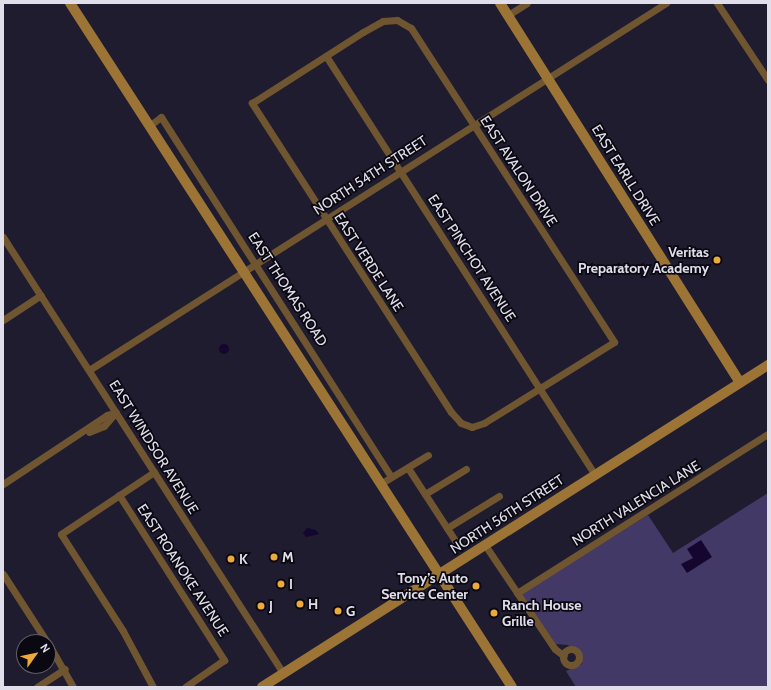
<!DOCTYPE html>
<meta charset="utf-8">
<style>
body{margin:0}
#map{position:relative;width:771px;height:690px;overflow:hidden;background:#201c2f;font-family:Cabin,sans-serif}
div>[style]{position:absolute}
.green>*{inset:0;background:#433966}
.water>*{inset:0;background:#150630}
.round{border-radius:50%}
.street>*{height:7px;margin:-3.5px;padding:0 3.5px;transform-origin:3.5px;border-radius:3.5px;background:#6f5630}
.street>.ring{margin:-3.5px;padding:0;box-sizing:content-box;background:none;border:7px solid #6f5630;border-radius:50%}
.secondary>*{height:10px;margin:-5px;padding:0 5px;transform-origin:5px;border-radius:5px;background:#9c7435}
.dots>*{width:11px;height:11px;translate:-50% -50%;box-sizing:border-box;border:2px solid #0a0810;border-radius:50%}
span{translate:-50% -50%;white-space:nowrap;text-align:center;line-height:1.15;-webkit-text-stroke:3.5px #0a0810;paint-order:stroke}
.street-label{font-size:14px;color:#e0deeb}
.poi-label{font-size:14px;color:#e0deeb;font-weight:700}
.right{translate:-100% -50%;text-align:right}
.left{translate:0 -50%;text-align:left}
.frame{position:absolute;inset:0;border:4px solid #e0deeb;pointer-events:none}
.north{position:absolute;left:16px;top:634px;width:40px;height:40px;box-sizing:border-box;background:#0a0810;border:1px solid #605e68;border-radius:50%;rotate:57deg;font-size:11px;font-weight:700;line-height:16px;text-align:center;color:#e0deeb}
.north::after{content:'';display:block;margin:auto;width:14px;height:18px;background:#ebaa39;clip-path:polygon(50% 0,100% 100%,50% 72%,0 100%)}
</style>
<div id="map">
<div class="green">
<i style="clip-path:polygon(768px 493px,768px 687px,576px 687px,566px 671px,582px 664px,568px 645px,556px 644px,522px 594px,648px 515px,673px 553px)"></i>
</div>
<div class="water">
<i class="round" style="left:219px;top:344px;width:10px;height:10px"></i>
<i style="clip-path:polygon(307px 528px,316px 530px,319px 534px,306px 537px,303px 533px)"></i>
<i style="clip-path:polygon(701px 540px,712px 557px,687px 573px,681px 564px,693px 558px,687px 549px)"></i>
</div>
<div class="street">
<i style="left:717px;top:3px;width:92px;rotate:56.5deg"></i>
<i style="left:508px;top:15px;width:22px;rotate:-32deg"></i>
<i style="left:397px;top:20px;width:16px;rotate:30deg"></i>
<i style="left:411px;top:28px;width:374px;rotate:57.1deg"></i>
<i style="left:614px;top:342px;width:153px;rotate:148.1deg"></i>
<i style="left:484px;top:423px;width:13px;rotate:162deg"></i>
<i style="left:472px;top:427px;width:12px;rotate:-160deg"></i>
<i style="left:461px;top:423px;width:15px;rotate:-132deg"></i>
<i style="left:451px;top:412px;width:368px;rotate:-122.8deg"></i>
<i style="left:252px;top:103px;width:132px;rotate:-32.6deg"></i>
<i style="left:363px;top:32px;width:23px;rotate:-29deg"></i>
<i style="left:383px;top:21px;width:14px;rotate:-4deg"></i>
<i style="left:326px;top:56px;width:497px;rotate:57.3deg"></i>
<i style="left:149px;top:126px;width:15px;rotate:-37deg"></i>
<i style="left:161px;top:117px;width:426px;rotate:57.4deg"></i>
<i style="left:3px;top:237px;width:518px;rotate:57.29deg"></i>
<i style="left:3px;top:320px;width:45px;rotate:-33.3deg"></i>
<i style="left:89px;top:370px;width:684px;rotate:-32.46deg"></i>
<i style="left:89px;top:432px;width:16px;rotate:-22deg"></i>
<i style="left:104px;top:426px;width:18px;rotate:-49deg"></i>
<i style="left:408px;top:468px;width:88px;rotate:57deg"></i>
<i style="left:3px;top:484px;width:125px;rotate:-33.6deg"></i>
<i style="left:107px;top:415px;width:9px;rotate:-18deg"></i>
<i style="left:380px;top:484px;width:56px;rotate:-31.1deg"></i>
<i style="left:425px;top:494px;width:48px;rotate:-31.4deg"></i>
<i style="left:119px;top:495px;width:196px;rotate:57.5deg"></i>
<i style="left:224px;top:660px;width:47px;rotate:145.3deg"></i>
<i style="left:447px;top:528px;width:61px;rotate:-31.6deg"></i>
<i style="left:485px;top:545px;width:125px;rotate:56.1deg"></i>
<i style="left:555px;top:649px;width:11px;rotate:38deg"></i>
<i style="left:3px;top:574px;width:81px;rotate:57.1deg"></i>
<i style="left:517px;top:593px;width:297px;rotate:-32.4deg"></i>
<i style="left:48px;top:643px;width:51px;rotate:60.4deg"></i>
<i class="ring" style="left:563px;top:649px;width:9px;height:9px"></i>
<i style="left:37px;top:687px;width:33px;rotate:-33deg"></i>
<i style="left:153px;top:687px;width:64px;rotate:-118.2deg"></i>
<i style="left:123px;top:631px;width:115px;rotate:-122.6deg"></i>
<i style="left:61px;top:534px;width:112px;rotate:-33.7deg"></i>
</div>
<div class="secondary">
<i style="left:70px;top:3px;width:814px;rotate:57.13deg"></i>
<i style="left:500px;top:3px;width:449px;rotate:57.7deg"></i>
<i style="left:262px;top:687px;width:600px;rotate:-32.47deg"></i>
</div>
<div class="dots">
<i style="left:717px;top:260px;background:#ebaa39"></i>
<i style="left:274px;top:557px;background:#ebaa39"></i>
<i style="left:231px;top:559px;background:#ebaa39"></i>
<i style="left:281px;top:584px;background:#ebaa39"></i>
<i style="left:476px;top:586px;background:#ebaa39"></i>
<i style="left:300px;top:604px;background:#ebaa39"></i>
<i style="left:261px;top:606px;background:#ebaa39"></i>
<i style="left:338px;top:611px;background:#ebaa39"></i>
<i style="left:494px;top:613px;background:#ebaa39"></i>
</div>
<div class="street-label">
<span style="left:519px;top:171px;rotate:57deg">EAST AVALON DRIVE</span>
<span style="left:370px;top:175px;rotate:-33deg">NORTH 54TH STREET</span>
<span style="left:626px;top:175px;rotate:58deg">EAST EARLL DRIVE</span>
<span style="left:472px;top:258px;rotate:57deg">EAST PINCHOT AVENUE</span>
<span style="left:369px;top:262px;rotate:57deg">EAST VERDE LANE</span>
<span style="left:288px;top:289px;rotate:57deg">EAST THOMAS ROAD</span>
<span style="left:154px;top:447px;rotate:58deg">EAST WINDSOR AVENUE</span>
<span style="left:636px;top:503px;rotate:-32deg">NORTH VALENCIA LANE</span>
<span style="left:507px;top:514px;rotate:-33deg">NORTH 56TH STREET</span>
<span style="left:183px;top:570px;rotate:57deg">EAST ROANOKE AVENUE</span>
</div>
<div class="poi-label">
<span class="right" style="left:709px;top:260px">Veritas<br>Preparatory Academy</span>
<span class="left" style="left:282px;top:557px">M</span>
<span class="left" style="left:239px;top:559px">K</span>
<span class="right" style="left:468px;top:586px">Tony’s Auto<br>Service Center</span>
<span class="left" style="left:289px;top:584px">I</span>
<span class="left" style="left:308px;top:604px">H</span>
<span class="left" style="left:502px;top:613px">Ranch House<br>Grille</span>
<span class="left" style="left:269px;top:606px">J</span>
<span class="left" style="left:346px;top:611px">G</span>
</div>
<div class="frame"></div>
<div class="north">N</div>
</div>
